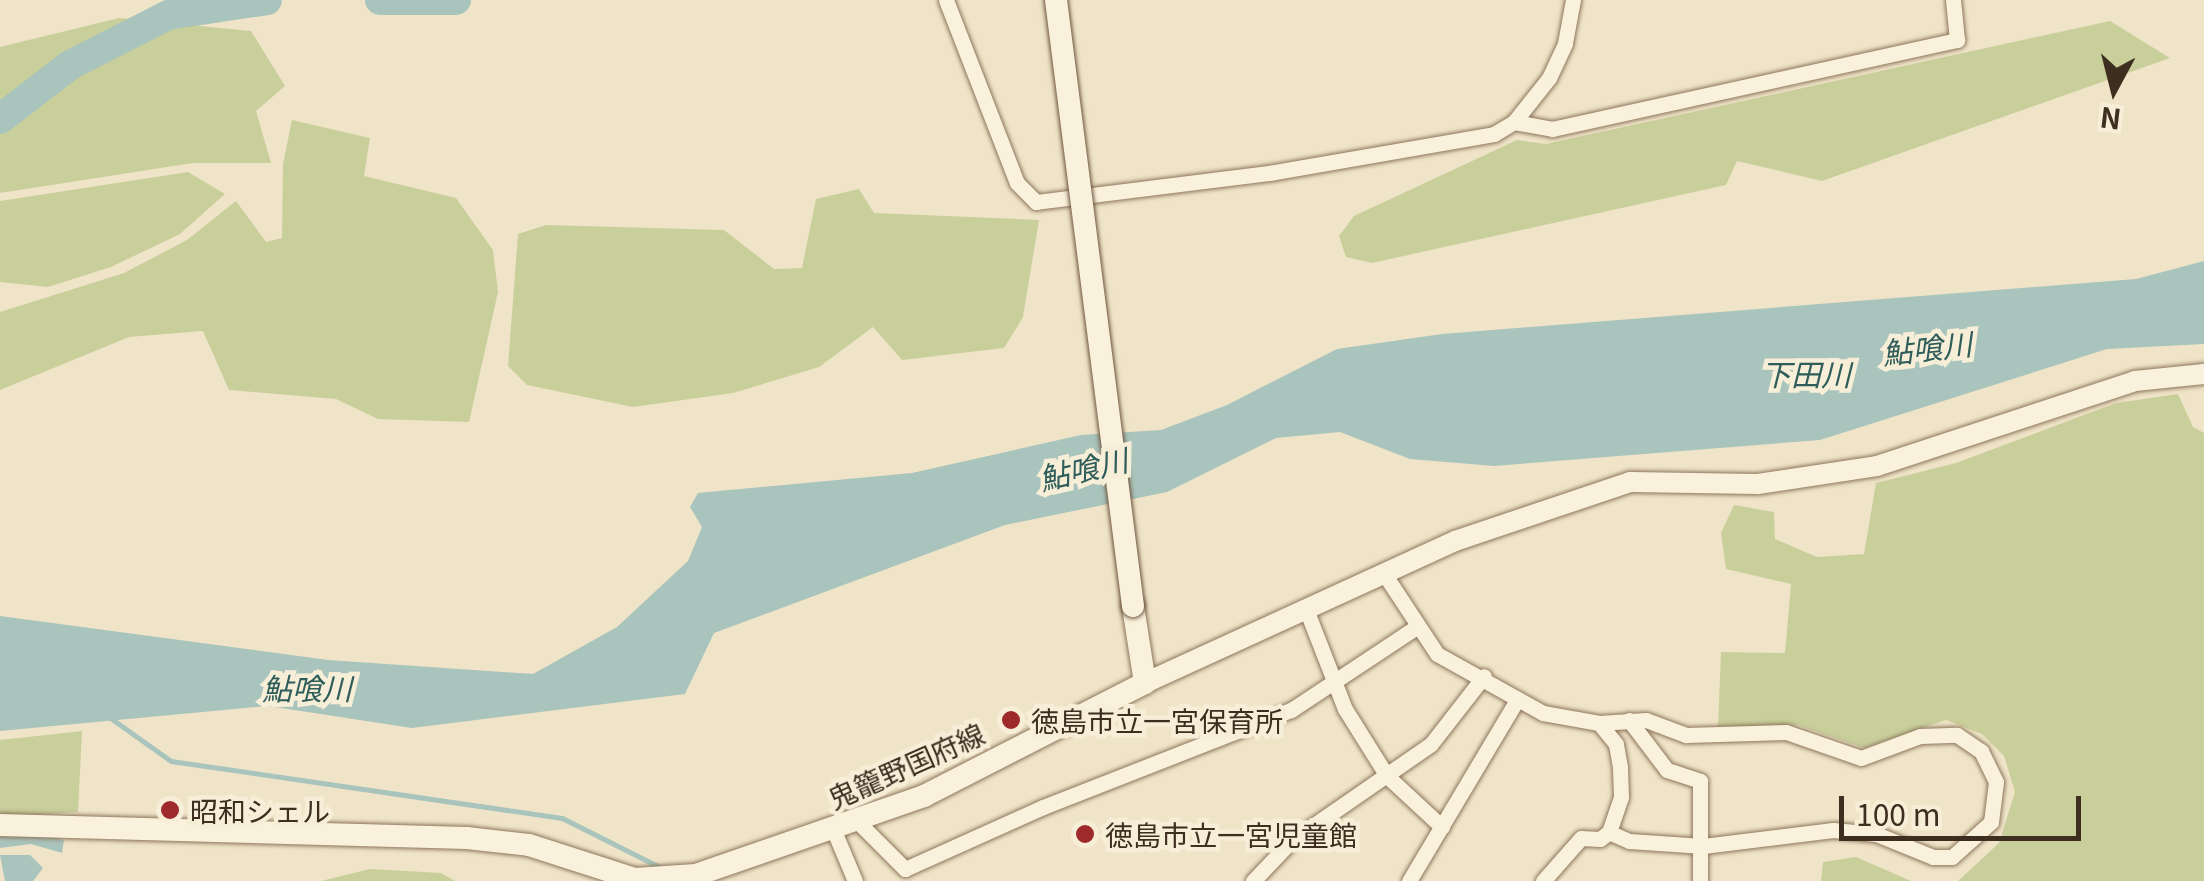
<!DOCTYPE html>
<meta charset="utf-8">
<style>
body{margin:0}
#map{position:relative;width:2204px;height:881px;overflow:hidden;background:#f0e4c8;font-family:Georgia,"Noto Sans JP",serif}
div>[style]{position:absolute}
.green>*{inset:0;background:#c9cf9b}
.water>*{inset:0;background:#a9c4bc}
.stream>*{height:5px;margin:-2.5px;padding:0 2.5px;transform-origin:2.5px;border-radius:2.5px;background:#a9c4bc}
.river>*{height:30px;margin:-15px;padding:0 15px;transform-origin:15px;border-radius:15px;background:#a9c4bc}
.roads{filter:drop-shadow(0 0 2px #8d765c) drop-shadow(0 0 2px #8d765c)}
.minor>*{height:15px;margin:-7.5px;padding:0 7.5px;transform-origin:7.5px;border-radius:7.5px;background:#faf1dc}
.tertiary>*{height:20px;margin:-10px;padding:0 10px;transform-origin:10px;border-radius:10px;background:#faf1dc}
.secondary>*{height:22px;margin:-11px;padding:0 11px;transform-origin:11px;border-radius:11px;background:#faf1dc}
.bridges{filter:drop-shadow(0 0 2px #6f573f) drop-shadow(0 0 2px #6f573f)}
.secondary-bridge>*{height:22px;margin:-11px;padding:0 11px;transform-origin:11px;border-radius:11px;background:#faf1dc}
.dots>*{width:28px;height:28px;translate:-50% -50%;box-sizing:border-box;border:5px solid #f7eed8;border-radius:50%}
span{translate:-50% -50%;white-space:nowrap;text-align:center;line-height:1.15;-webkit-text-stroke:9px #f7eed8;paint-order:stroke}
.poi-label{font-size:28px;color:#3d2e20}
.left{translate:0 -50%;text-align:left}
.street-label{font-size:28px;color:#3d2e20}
.water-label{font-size:30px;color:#2f5d5a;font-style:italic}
.north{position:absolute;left:2064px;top:40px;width:100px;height:100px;-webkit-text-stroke:8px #f7eed8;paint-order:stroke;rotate:187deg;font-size:28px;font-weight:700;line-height:40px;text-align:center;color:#3d2e20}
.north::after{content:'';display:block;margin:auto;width:35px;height:45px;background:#3d2e20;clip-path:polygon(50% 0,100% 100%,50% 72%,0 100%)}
.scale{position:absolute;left:1839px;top:796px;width:242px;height:45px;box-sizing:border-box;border:5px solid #3d2e20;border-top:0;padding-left:12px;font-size:30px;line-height:35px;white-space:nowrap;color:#3d2e20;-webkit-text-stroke:8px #f7eed8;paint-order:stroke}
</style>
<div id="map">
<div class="green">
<i style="clip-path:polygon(119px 18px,251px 31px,285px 86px,256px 111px,271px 163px,193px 163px,0 193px,0 47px)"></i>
<i style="clip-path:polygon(2110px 21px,2170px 58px,1822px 181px,1737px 161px,1726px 185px,1372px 263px,1346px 257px,1339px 236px,1354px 216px,1517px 140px,1546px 144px)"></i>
<i style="clip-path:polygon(292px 120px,370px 138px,364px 176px,456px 198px,493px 250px,498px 292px,469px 422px,378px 419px,336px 399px,229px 390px,203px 331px,129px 337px,0 390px,0 312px,124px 273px,187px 240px,236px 201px,266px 242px,282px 238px,283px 164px)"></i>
<i style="clip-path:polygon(188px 172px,225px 194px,180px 234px,111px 267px,48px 287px,0 282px,0 201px)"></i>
<i style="clip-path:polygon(859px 189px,874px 213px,1039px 220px,1023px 317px,1004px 348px,902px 360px,873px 327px,819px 367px,733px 393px,633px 407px,527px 385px,508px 366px,518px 234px,546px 225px,724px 230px,774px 269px,802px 268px,816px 199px)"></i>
<i style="clip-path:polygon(2178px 394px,2193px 427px,2204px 433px,2204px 881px,1958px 881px,1999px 843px,2015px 792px,2004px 756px,1982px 734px,1946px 720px,1864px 748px,1798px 725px,1718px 728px,1721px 652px,1785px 653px,1791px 584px,1726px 569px,1721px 533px,1734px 505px,1774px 512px,1775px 539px,1817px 557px,1864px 554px,1876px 483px,1956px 463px,2116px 403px)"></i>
<i style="clip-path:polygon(82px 731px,78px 812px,0 817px,0 740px)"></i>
<i style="clip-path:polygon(1856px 857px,1911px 881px,1821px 881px,1823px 862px)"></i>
<i style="clip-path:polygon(370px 869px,441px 873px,455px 881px,321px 881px)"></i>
</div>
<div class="water">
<i style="clip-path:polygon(2204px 261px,2204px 344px,2107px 349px,1820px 440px,1494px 466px,1410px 459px,1340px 432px,1276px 438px,1167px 492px,1005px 525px,714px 633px,685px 694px,412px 728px,268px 706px,0 731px,0 616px,328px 660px,533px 674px,617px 627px,688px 561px,702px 527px,690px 507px,698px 493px,912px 473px,1081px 435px,1161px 430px,1227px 405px,1337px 349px,1442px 334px,2136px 279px)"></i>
<i style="clip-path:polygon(40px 833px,64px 840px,62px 853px,31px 844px,0 848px,0 835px)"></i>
<i style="clip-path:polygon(0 855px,30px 855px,43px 868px,33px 881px,5px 881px)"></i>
</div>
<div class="stream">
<i style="left:109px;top:717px;width:76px;rotate:35.4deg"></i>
<i style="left:171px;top:761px;width:395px;rotate:8.3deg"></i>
<i style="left:562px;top:818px;width:112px;rotate:26.6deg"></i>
</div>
<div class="river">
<i style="left:380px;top:0;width:76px"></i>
<i style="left:0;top:119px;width:88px;rotate:-37.6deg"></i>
<i style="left:70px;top:65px;width:110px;rotate:-27deg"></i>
<i style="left:168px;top:15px;width:100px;rotate:-8.6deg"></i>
</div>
<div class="roads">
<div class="minor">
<i style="left:946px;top:0;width:196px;rotate:68.8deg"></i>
<i style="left:1017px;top:183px;width:27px;rotate:45deg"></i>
<i style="left:1036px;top:202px;width:235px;rotate:-7.1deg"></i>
<i style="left:1269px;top:173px;width:228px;rotate:-9.8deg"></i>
<i style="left:1494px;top:134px;width:23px;rotate:-31deg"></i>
<i style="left:1514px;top:122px;width:56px;rotate:-51.5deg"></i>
<i style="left:1549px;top:78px;width:38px;rotate:-65deg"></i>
<i style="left:1565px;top:43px;width:44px;rotate:-79.5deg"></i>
<i style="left:1514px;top:122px;width:39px;rotate:10deg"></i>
<i style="left:1552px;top:129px;width:415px;rotate:-12.4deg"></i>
<i style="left:1957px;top:40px;width:40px;rotate:-95.7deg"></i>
<i style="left:1383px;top:572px;width:98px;rotate:56.6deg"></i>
<i style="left:1437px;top:654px;width:121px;rotate:29.1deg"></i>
<i style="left:1543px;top:713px;width:57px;rotate:10.1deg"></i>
<i style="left:1599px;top:723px;width:47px;rotate:-3.7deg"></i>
<i style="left:1646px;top:720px;width:43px;rotate:20.6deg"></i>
<i style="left:1686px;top:735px;width:100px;rotate:-1.7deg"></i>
<i style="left:1786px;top:732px;width:79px;rotate:19.1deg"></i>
<i style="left:1861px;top:758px;width:63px;rotate:-20.4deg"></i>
<i style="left:1920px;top:736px;width:37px;rotate:-2deg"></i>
<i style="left:1957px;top:735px;width:29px;rotate:34deg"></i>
<i style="left:1981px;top:751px;width:34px;rotate:64deg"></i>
<i style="left:1996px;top:782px;width:40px;rotate:97.1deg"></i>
<i style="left:1991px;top:822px;width:52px;rotate:138.1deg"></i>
<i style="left:1952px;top:857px;width:19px;rotate:180deg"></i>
<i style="left:1933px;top:857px;width:61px;rotate:-158deg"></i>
<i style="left:1876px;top:834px;width:43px;rotate:-174.7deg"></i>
<i style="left:1833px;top:830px;width:131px;rotate:173deg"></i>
<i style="left:1703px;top:846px;width:74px;rotate:-176.1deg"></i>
<i style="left:1629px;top:841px;width:22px;rotate:-156deg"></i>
<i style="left:1306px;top:609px;width:107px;rotate:68.7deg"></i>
<i style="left:1345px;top:709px;width:79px;rotate:57.9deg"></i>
<i style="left:1387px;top:776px;width:75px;rotate:42.8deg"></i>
<i style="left:1629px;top:720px;width:63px;rotate:52.8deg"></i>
<i style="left:1667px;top:770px;width:35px;rotate:18deg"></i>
<i style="left:1700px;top:781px;width:100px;rotate:90deg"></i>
<i style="left:857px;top:821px;width:68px;rotate:45deg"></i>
<i style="left:905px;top:869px;width:151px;rotate:-24.2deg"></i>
<i style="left:1043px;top:807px;width:266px;rotate:-21.4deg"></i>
<i style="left:1291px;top:710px;width:149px;rotate:-33.5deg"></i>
<i style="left:834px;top:831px;width:54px;rotate:67.2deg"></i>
<i style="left:1253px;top:881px;width:55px;rotate:-46.5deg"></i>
<i style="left:1291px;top:841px;width:170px;rotate:-34.7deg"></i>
<i style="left:1431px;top:744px;width:86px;rotate:-52.1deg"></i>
<i style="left:1409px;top:881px;width:211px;rotate:-59.2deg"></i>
<i style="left:1543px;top:881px;width:57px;rotate:-48.5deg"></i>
<i style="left:1581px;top:838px;width:19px;rotate:3deg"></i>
<i style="left:1600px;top:839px;width:11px;rotate:-38deg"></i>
<i style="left:1609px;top:832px;width:37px;rotate:-71deg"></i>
<i style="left:1621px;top:797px;width:30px;rotate:-92deg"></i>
<i style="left:1620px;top:767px;width:23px;rotate:-100deg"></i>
<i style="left:1616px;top:744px;width:27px;rotate:-129deg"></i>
</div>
<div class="tertiary">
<i style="left:1145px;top:683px;width:341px;rotate:-24.6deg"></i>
<i style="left:1455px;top:541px;width:185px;rotate:-18.6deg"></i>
<i style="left:1630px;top:482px;width:128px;rotate:0.9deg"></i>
<i style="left:1758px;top:484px;width:120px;rotate:-8.6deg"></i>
<i style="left:1877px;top:466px;width:272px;rotate:-18.2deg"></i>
<i style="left:2135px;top:381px;width:69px;rotate:-5.8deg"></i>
</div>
<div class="secondary">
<i style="left:0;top:825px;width:467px;rotate:1.6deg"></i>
<i style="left:467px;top:838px;width:62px;rotate:6.4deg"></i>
<i style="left:529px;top:845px;width:111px;rotate:17.8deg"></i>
<i style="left:635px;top:879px;width:61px;rotate:-3.8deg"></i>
<i style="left:696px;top:875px;width:241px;rotate:-19.1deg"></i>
<i style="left:924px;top:796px;width:248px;rotate:-27.1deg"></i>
<i style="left:1145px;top:683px;width:78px;rotate:-98.9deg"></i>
</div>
</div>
<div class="bridges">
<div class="secondary-bridge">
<i style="left:1056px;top:0;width:611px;rotate:82.76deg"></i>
</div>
</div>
<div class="dots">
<i style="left:1011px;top:720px;background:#9e2a2b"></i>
<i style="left:170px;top:810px;background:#9e2a2b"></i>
<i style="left:1085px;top:834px;background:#9e2a2b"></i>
</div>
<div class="poi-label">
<span class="left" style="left:1031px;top:720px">徳島市立一宮保育所</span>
<span class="left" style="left:190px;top:810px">昭和シェル</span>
<span class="left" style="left:1105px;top:834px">徳島市立一宮児童館</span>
</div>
<div class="street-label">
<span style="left:906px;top:765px;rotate:-24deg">鬼籠野国府線</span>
</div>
<div class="water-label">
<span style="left:1927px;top:347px;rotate:-6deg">鮎喰川</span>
<span style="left:1806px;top:373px">下田川</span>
<span style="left:1083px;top:468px;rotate:-13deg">鮎喰川</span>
<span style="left:307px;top:687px">鮎喰川</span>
</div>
<div class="north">N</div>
<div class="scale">100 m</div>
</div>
